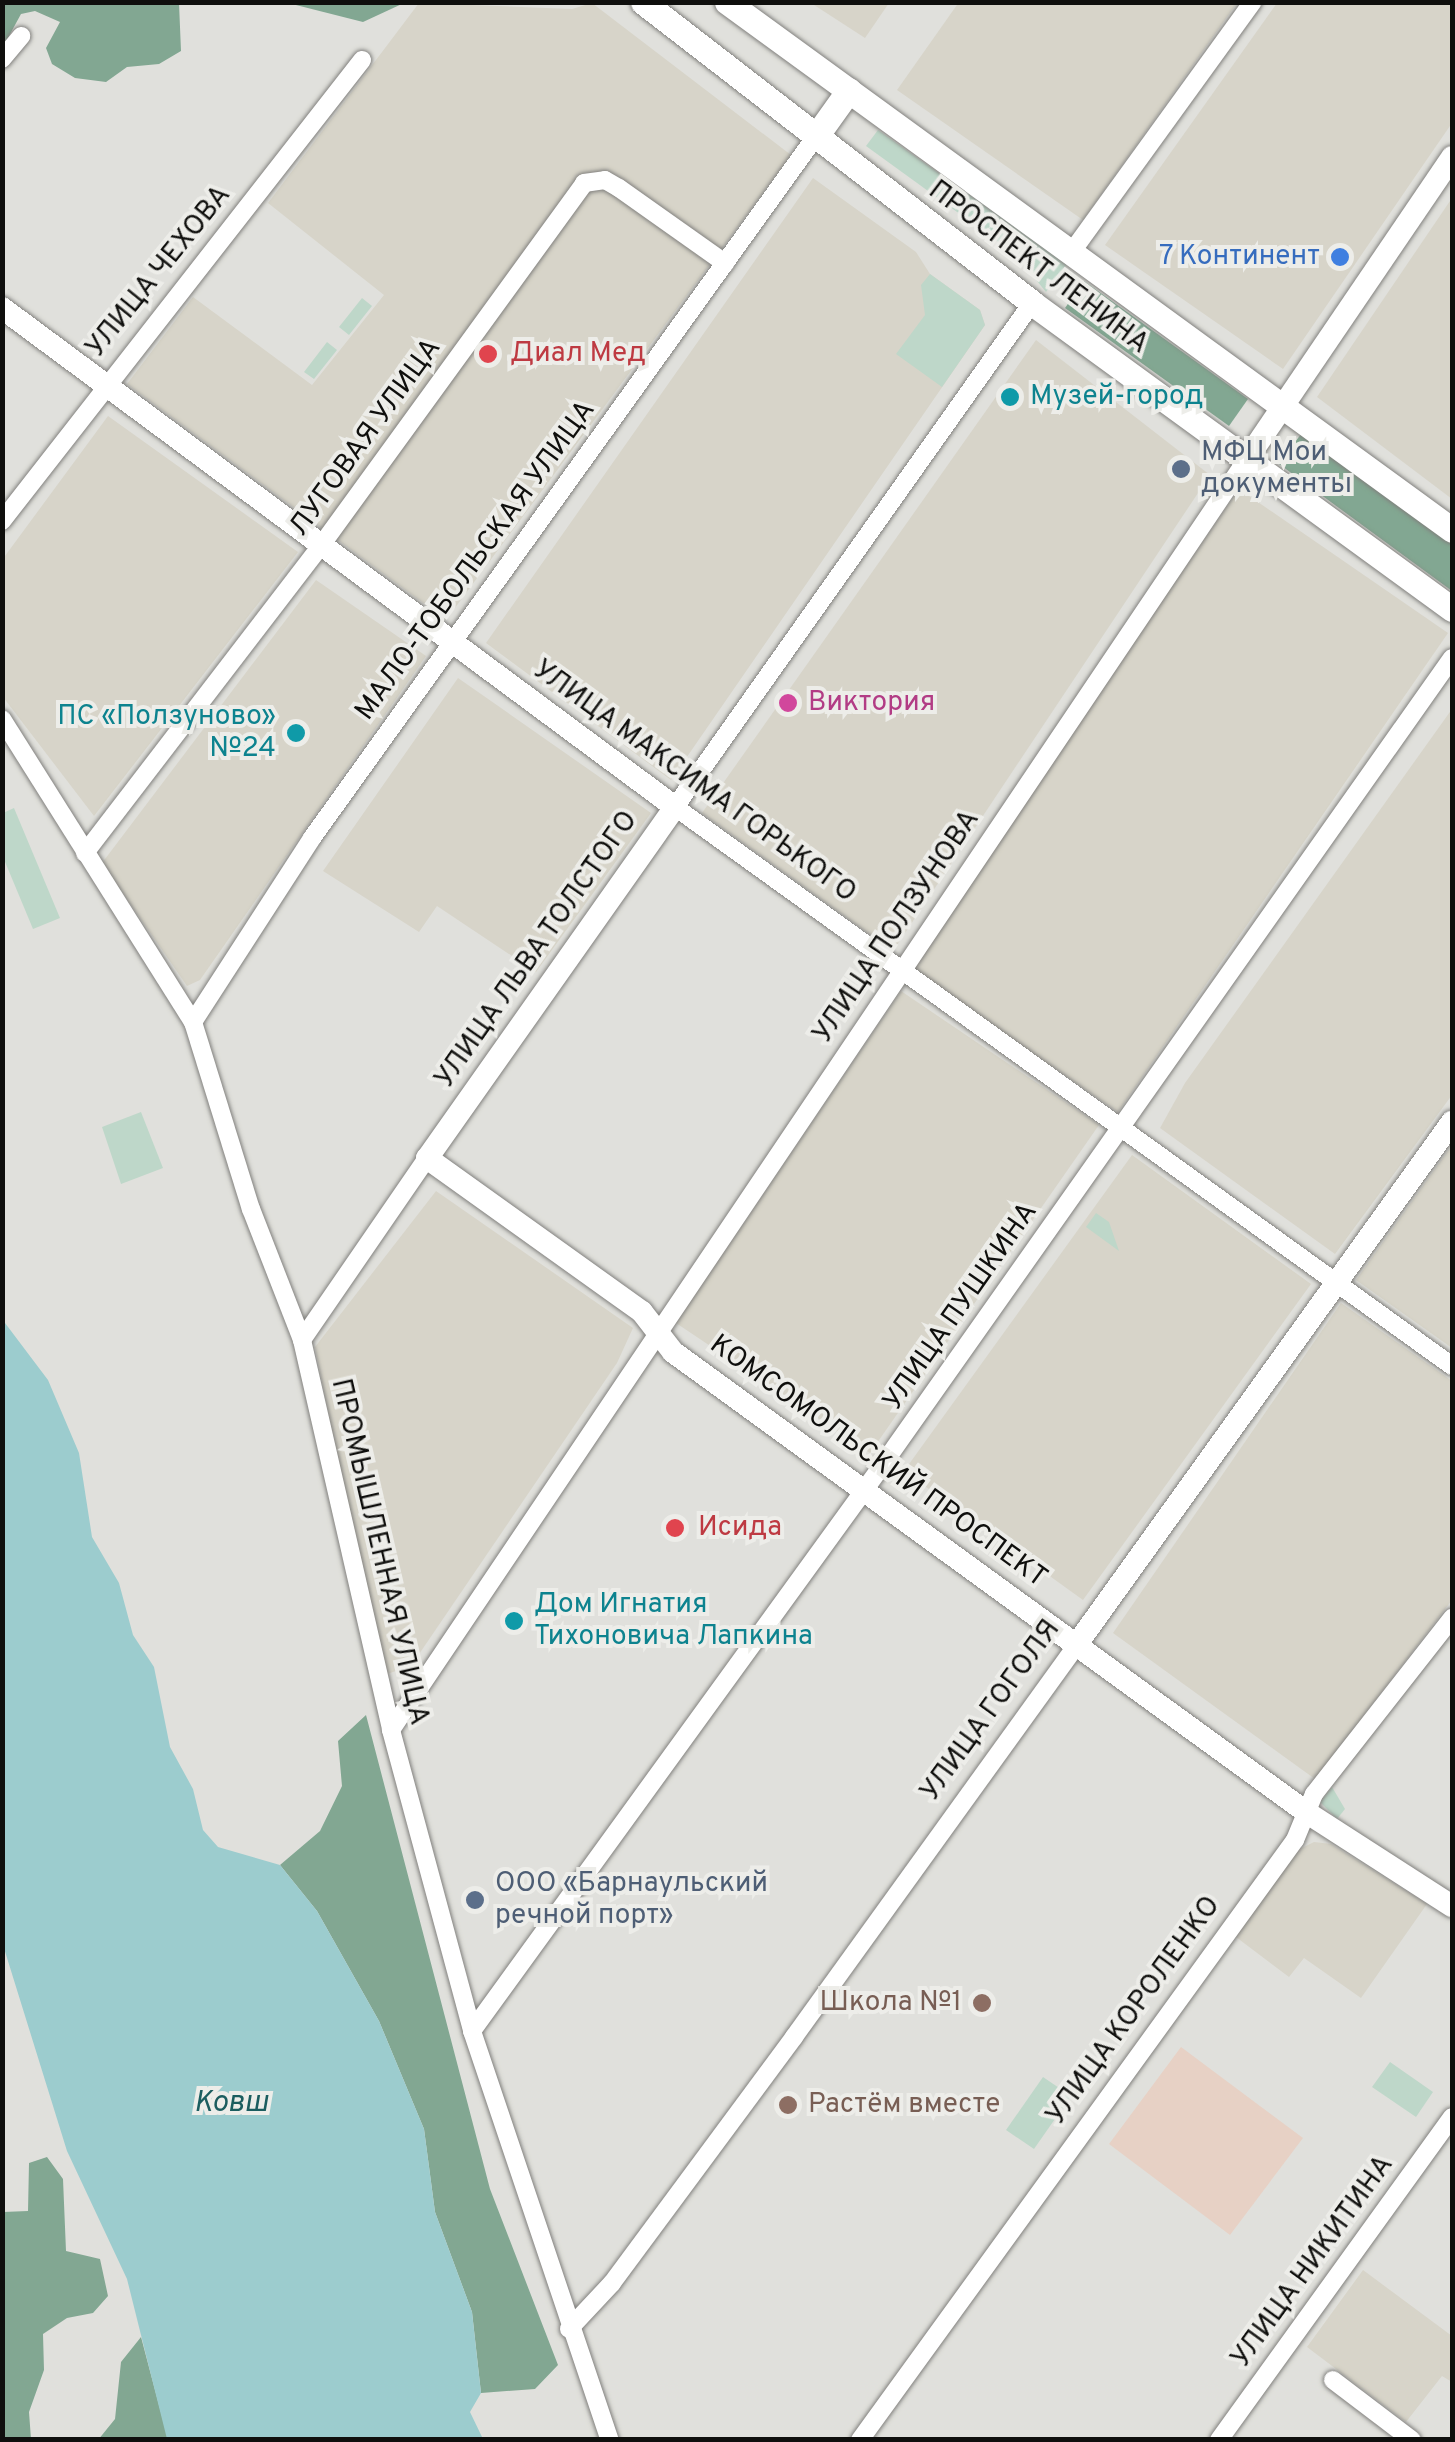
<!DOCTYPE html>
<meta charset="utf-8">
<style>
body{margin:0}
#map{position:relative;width:1455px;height:2442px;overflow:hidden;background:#e0e0dc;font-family:Overpass,sans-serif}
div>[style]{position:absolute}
.built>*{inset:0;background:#d7d4c9}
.education>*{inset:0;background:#e7d1c5}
.green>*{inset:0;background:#bed7c9}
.forest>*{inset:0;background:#82a792}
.water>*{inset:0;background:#9cccce}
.roads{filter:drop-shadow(0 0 2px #81807d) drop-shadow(0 0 2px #81807d)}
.street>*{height:18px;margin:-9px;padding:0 9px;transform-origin:9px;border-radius:9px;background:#fff}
.secondary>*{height:22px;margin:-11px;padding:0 11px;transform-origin:11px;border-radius:11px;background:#fff}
.primary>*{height:25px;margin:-12.5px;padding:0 12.5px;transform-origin:12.5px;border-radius:12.5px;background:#fff}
.dots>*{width:28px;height:28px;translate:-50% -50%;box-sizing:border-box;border:5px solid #edede9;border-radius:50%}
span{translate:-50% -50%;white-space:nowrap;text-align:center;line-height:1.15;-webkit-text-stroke:8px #edede9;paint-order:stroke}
.shop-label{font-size:28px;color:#366cbe}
.right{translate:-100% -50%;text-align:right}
.street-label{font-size:28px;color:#0f0f0d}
.health-label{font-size:28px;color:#be3a42}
.left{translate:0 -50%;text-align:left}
.culture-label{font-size:28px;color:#0d838f}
.service-label{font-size:28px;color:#4e5e75}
.hotel-label{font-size:28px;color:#b23c85}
.education-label{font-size:28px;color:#785e54}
.water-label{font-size:30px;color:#1b5d5f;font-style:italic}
.frame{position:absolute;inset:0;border:5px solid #0f0f0d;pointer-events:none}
</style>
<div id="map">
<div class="built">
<i style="clip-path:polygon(959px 2px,1237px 2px,1237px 3px,1083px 220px,897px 90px)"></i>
<i style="clip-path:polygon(419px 3px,572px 9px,592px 3px,791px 155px,446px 620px,127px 384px,193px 297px,312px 385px,384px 295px,268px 203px)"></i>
<i style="clip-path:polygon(811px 3px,889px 2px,889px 3px,865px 38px)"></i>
<i style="clip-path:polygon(1277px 3px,1452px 3px,1452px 123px,1283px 369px,1105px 245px)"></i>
<i style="clip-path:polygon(813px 178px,916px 252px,930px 274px,980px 310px,985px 325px,671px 780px,486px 643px)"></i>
<i style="clip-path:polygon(1452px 198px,1452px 499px,1317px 397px)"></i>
<i style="clip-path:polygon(1036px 340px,1210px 475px,893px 951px,702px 813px)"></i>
<i style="clip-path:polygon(108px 416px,298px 552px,94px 816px,3px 697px,2px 560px)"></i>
<i style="clip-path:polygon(1239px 489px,1448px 633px,1118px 1112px,909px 968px)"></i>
<i style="clip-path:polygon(316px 580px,426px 656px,200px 980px,187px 986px,102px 863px)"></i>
<i style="clip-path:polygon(458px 678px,651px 813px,536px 972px,437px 906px,419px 932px,323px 871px)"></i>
<i style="clip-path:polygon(1452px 709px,1452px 1095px,1335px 1254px,1160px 1128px,1185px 1083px)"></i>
<i style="clip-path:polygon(901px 991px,1099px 1125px,870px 1453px,676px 1323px)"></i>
<i style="clip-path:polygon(1452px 1145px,1452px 1348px,1356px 1280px)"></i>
<i style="clip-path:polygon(1132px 1155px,1311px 1284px,1083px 1600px,904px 1471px)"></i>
<i style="clip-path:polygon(436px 1191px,633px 1328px,617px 1363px,411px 1666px,381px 1676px,315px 1347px)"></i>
<i style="clip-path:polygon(1341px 1303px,1452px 1381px,1452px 1600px,1315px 1779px,1113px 1633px)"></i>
<i style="clip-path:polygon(1314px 1842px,1331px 1844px,1427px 1904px,1361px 1998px,1304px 1958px,1289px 1977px,1236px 1937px,1296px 1851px)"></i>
<i style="clip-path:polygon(1363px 2270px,1452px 2336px,1452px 2382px,1442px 2376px,1406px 2422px,1307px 2347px)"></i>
</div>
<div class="education">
<i style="clip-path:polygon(1181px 2047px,1303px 2138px,1230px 2235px,1109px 2144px)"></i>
</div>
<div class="green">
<i style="clip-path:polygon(878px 130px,1067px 264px,1046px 292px,1015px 254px,866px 146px)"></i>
<i style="clip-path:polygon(930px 274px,980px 310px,985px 325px,942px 387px,896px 354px,925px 315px,921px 285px)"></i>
<i style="clip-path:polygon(362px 298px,372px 306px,349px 335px,339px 327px)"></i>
<i style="clip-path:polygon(327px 342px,337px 350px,314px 379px,304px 372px)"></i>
<i style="clip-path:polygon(14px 808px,60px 918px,33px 929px,3px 857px,3px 813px)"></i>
<i style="clip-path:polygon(141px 1112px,163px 1168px,121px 1184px,102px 1127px)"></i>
<i style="clip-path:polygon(1096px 1213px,1109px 1222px,1119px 1251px,1086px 1227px)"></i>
<i style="clip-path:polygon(1332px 1787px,1345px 1809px,1337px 1819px,1320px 1802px)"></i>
<i style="clip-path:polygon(1390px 2062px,1433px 2092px,1416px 2117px,1372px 2087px)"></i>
<i style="clip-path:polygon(1043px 2077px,1071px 2096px,1034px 2149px,1006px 2130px)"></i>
</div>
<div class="forest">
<i style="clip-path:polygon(3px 3px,179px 3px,181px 51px,159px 64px,127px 67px,106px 82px,75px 78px,52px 64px,46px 48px,60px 22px,35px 11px,21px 14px,3px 47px)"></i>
<i style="clip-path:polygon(288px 3px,404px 2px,404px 3px,363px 22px)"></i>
<i style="clip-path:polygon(1084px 281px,1248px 399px,1229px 426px,1065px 308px)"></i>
<i style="clip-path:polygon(1301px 434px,1452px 544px,1452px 591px,1279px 464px)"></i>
<i style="clip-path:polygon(366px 1715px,490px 2189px,558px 2365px,535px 2389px,481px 2393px,472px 2312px,435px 2212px,424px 2129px,379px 2021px,317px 1911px,280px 1865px,320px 1831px,342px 1786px,338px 1741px)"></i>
<i style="clip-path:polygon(47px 2157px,63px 2179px,66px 2251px,100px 2259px,108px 2296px,93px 2313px,67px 2318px,43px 2334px,44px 2370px,29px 2412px,31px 2439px,3px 2439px,3px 2212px,28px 2211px,29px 2163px)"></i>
<i style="clip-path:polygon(141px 2337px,168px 2439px,98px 2440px,115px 2419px,121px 2362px)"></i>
</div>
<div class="water">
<i style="clip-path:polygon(2px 1319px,48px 1380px,79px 1453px,92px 1537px,119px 1583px,133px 1635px,154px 1667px,170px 1747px,193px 1789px,203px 1830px,218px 1847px,280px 1865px,317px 1911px,379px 2021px,424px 2129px,435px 2212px,472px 2312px,481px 2393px,470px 2412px,483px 2439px,167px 2439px,127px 2279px,67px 2151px,3px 1945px)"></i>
</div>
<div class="roads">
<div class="street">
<i style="left:2px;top:59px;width:30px;rotate:-50deg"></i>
<i style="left:1071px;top:253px;width:310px;rotate:-54.1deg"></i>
<i style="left:1032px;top:303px;width:618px;rotate:125.31deg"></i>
<i style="left:675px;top:807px;width:957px;rotate:35.73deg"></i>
<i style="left:2px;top:521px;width:585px;rotate:-52.01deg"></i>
<i style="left:2px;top:719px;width:358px;rotate:57.8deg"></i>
<i style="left:193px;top:1022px;width:196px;rotate:72.8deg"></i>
<i style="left:251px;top:1209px;width:141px;rotate:68.7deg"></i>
<i style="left:302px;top:1340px;width:400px;rotate:77.1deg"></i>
<i style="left:391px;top:1730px;width:312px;rotate:74.9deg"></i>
<i style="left:472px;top:2031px;width:432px;rotate:71.4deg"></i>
<i style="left:85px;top:853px;width:386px;rotate:-52.5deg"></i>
<i style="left:320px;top:547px;width:450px;rotate:-54deg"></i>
<i style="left:584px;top:183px;width:21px;rotate:-8deg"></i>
<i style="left:605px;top:180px;width:16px;rotate:30deg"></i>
<i style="left:619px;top:188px;width:130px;rotate:35.3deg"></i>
<i style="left:193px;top:1022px;width:219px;rotate:-57.1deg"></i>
<i style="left:312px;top:838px;width:861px;rotate:-54.32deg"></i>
<i style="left:302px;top:1340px;width:221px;rotate:-55.5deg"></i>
<i style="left:391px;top:1730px;width:1532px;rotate:-56.04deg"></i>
<i style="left:472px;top:2031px;width:697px;rotate:-54.05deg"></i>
<i style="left:881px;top:1467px;width:990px;rotate:-54.79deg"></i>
<i style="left:569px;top:2329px;width:63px;rotate:-46.9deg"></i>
<i style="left:612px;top:2283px;width:306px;rotate:-53.5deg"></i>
<i style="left:794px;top:2037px;width:484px;rotate:-54.2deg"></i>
<i style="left:1333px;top:2380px;width:99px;rotate:37.2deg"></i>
<i style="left:860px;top:2440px;width:741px;rotate:-54.06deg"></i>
<i style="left:1295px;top:1840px;width:50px;rotate:-67.6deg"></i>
<i style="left:1314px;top:1794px;width:224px;rotate:-51.9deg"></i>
<i style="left:1219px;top:2440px;width:398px;rotate:-54.2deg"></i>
</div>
<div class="secondary">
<i style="left:2px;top:308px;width:838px;rotate:36.56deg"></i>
<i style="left:675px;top:807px;width:430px;rotate:125.2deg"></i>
<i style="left:427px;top:1158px;width:264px;rotate:35.6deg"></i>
<i style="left:642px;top:1312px;width:51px;rotate:52.2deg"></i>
<i style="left:673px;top:1352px;width:786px;rotate:36deg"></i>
<i style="left:1309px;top:1814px;width:170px;rotate:32.8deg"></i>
<i style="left:1247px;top:459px;width:365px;rotate:-55.8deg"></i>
<i style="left:1077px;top:1644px;width:643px;rotate:-54.31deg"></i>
</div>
<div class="primary">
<i style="left:643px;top:2px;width:492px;rotate:37.7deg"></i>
<i style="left:1032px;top:303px;width:520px;rotate:36.08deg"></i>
<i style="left:727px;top:2px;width:897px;rotate:36.06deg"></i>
<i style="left:814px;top:139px;width:60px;rotate:-54.5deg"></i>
</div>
</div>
<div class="dots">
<i style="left:1340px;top:257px;background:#3f7fe0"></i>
<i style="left:488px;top:354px;background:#e0444e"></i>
<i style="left:1010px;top:397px;background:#0f9aa8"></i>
<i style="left:1181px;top:469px;background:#5c6f8a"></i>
<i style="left:788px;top:703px;background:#d1479c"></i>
<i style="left:296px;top:733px;background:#0f9aa8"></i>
<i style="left:675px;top:1528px;background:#e0444e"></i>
<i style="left:514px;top:1621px;background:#0f9aa8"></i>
<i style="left:475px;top:1900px;background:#5c6f8a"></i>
<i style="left:982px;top:2003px;background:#8d6e63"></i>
<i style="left:788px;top:2105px;background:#8d6e63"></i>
</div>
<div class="shop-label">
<span class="right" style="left:1320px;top:257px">7 Континент</span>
</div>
<div class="street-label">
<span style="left:1038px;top:268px;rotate:37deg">ПРОСПЕКТ ЛЕНИНА</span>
<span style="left:159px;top:272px;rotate:-51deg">УЛИЦА ЧЕХОВА</span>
<span style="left:366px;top:438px;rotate:-54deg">ЛУГОВАЯ УЛИЦА</span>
<span style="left:476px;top:561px;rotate:-54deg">МАЛО-ТОБОЛЬСКАЯ УЛИЦА</span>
<span style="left:694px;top:782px;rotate:36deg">УЛИЦА МАКСИМА ГОРЬКОГО</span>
<span style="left:897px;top:927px;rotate:-56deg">УЛИЦА ПОЛЗУНОВА</span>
<span style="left:537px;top:950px;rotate:-55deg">УЛИЦА ЛЬВА ТОЛСТОГО</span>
<span style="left:961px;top:1307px;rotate:-55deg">УЛИЦА ПУШКИНА</span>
<span style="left:878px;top:1462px;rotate:36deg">КОМСОМОЛЬСКИЙ ПРОСПЕКТ</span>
<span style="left:379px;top:1552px;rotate:77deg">ПРОМЫШЛЕННАЯ УЛИЦА</span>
<span style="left:991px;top:1711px;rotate:-54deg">УЛИЦА ГОГОЛЯ</span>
<span style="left:1134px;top:2011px;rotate:-54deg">УЛИЦА КОРОЛЕНКО</span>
<span style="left:1313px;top:2262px;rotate:-54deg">УЛИЦА НИКИТИНА</span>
</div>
<div class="health-label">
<span class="left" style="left:510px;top:354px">Диал Мед</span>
<span class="left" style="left:698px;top:1528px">Исида</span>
</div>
<div class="culture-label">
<span class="left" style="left:1030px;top:397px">Музей-город</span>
<span class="right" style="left:276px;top:733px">ПС «Ползуново»<br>№24</span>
<span class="left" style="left:534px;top:1621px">Дом Игнатия<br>Тихоновича Лапкина</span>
</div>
<div class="service-label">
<span class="left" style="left:1201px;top:469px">МФЦ Мои<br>документы</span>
<span class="left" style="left:495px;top:1900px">ООО «Барнаульский<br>речной порт»</span>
</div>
<div class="hotel-label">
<span class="left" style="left:808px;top:703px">Виктория</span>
</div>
<div class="education-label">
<span class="right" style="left:962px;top:2003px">Школа №1</span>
<span class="left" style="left:808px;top:2105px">Растём вместе</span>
</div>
<div class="water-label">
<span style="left:231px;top:2104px">Ковш</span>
</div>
<div class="frame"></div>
</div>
